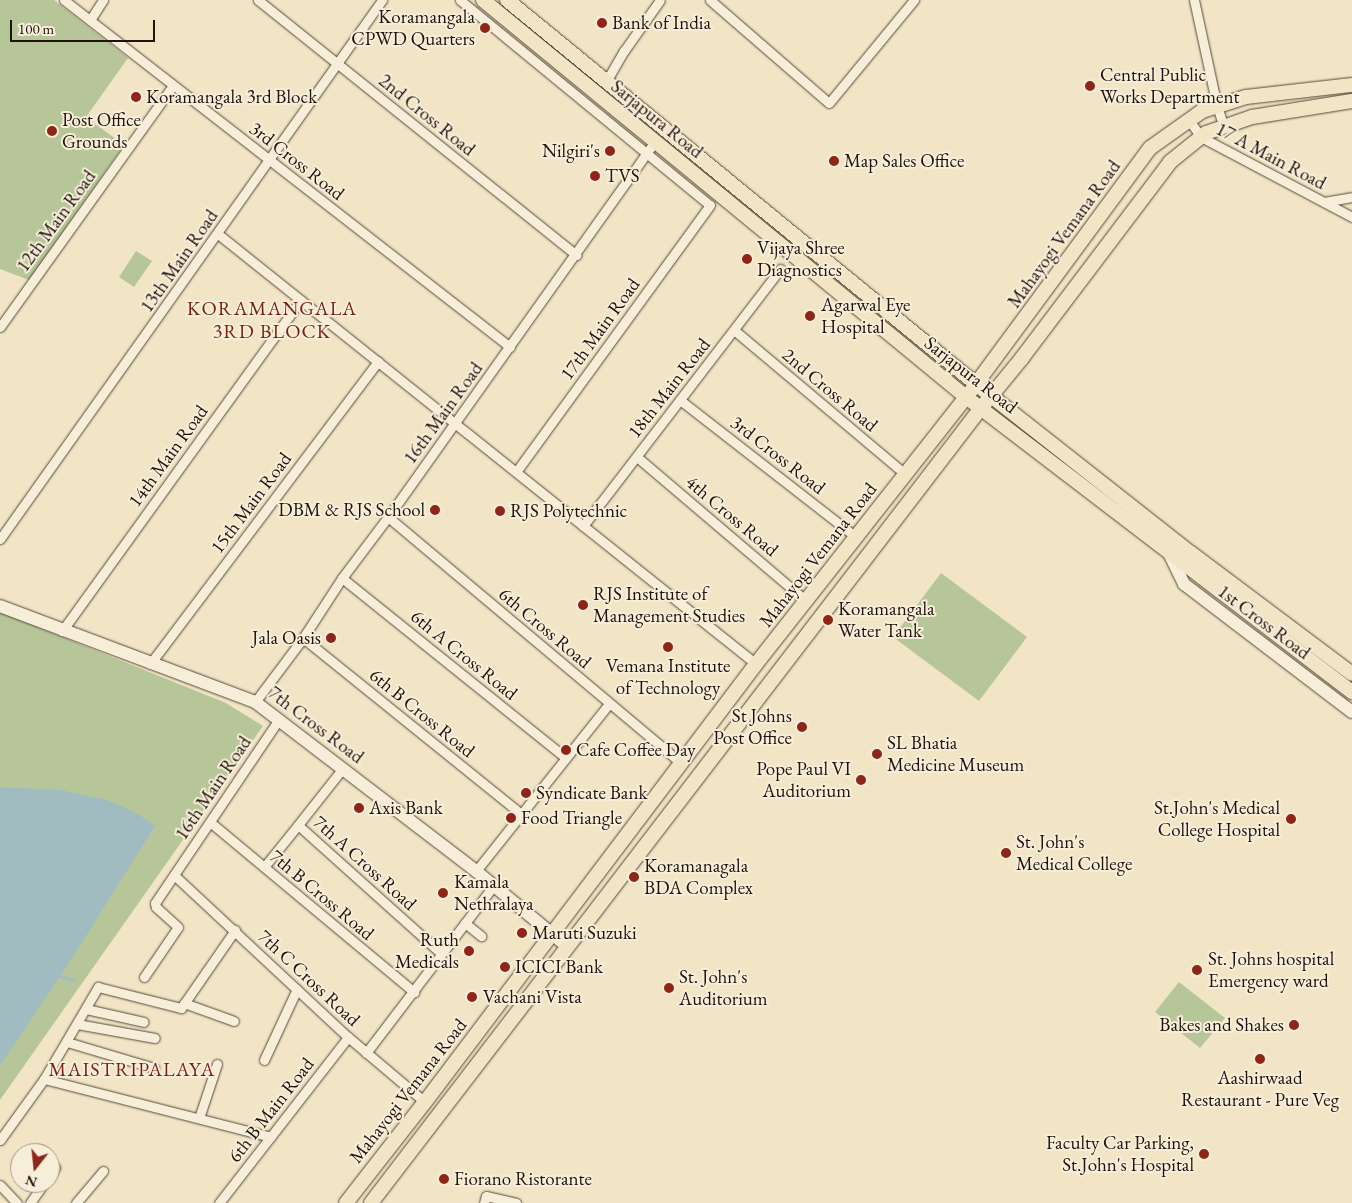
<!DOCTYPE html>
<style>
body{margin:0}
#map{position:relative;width:1352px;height:1203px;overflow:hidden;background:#f2e5c6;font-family:"EB Garamond",serif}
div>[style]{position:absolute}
.green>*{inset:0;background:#b6c698}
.water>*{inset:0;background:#a1bcc0}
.stream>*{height:3px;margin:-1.5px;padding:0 1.5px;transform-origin:1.5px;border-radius:1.5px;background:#a1bcc0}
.roads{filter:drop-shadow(0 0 1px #55473a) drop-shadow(0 0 1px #55473a)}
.street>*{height:9px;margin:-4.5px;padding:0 4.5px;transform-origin:4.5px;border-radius:4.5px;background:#f7eeda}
.secondary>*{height:12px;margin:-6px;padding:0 6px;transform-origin:6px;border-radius:6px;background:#f7eeda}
.primary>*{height:14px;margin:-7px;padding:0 7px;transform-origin:7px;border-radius:7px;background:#f2e5c6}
.dots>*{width:14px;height:14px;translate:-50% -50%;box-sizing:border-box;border:2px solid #f7eeda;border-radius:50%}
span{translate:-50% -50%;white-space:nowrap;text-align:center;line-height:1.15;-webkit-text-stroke:4px #f7eeda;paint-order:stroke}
.poi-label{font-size:19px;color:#21120b}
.right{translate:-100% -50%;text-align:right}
.left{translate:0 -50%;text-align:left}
.street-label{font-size:19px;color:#21120b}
.neighbourhood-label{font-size:20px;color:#7a1f14;letter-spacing:1px}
.north{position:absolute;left:10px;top:1143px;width:50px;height:50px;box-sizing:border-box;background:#f7eeda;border:1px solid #a19687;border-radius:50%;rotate:196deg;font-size:14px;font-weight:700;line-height:20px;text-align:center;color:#21120b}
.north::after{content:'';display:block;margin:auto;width:18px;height:22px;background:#8f2418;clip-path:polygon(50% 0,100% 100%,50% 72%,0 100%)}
.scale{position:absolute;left:10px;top:20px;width:145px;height:22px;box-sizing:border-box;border:2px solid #21120b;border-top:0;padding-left:6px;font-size:15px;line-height:18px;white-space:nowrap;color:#21120b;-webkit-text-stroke:4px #f7eeda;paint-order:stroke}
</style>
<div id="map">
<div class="green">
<i style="clip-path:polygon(0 0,54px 0,128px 58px,86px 117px,124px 145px,29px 280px,0 269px)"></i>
<i style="clip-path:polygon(136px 251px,152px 261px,134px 287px,119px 277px)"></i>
<i style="clip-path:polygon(941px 573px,1027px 637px,979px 701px,893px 637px)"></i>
<i style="clip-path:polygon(0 612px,226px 703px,263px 726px,0 1100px,0 1066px,17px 1039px,11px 789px,0 787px)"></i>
<i style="clip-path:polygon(1179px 982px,1225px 1018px,1200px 1048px,1155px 1012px)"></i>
</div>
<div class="water">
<i style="clip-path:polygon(0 787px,61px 790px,107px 800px,135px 812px,155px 826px,71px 960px,0 1066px)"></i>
</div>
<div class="stream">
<i style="left:58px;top:976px;width:16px;rotate:14deg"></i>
</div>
<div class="roads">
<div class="street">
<i style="left:64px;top:0;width:565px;rotate:37.88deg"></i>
<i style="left:258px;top:0;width:408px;rotate:38.7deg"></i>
<i style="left:460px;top:0;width:323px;rotate:39.4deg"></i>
<i style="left:710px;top:205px;width:330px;rotate:126deg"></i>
<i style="left:710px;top:0;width:157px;rotate:40.9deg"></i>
<i style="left:829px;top:103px;width:134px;rotate:-50.5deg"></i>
<i style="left:1194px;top:0;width:108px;rotate:77.8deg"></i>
<i style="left:1217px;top:106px;width:22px;rotate:72deg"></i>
<i style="left:90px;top:20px;width:24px;rotate:-57deg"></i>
<i style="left:607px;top:80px;width:34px;rotate:-60deg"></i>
<i style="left:624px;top:51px;width:62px;rotate:-54.8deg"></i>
<i style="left:1189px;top:120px;width:21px;rotate:55deg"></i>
<i style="left:1201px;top:137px;width:171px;rotate:27.9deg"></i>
<i style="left:1324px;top:202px;width:28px;rotate:-10deg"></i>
<i style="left:218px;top:234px;width:689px;rotate:38.63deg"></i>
<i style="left:0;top:327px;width:297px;rotate:-54.4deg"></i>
<i style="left:734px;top:330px;width:225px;rotate:40.1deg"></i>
<i style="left:680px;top:400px;width:223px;rotate:37.9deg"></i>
<i style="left:637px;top:457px;width:222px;rotate:40.4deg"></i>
<i style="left:388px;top:517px;width:383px;rotate:40deg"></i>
<i style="left:583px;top:526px;width:324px;rotate:-52.5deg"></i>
<i style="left:0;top:539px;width:661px;rotate:-54.67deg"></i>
<i style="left:342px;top:578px;width:287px;rotate:38.8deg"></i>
<i style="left:62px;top:631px;width:408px;rotate:-54.2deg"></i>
<i style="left:303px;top:638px;width:280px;rotate:38.9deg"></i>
<i style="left:150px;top:664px;width:379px;rotate:-53deg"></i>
<i style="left:255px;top:702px;width:80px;rotate:-53.1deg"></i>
<i style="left:303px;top:638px;width:72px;rotate:-57deg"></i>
<i style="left:342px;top:578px;width:76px;rotate:-53deg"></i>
<i style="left:388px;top:517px;width:461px;rotate:-54.6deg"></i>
<i style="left:343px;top:768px;width:73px;rotate:128.3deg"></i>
<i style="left:298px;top:825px;width:193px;rotate:41.9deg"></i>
<i style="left:210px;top:822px;width:266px;rotate:39.8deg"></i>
<i style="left:264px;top:867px;width:54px;rotate:-51deg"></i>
<i style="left:476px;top:871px;width:213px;rotate:-51.5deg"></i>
<i style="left:174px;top:875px;width:238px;rotate:43deg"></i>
<i style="left:348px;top:1037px;width:101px;rotate:40.2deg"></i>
<i style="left:465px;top:923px;width:21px;rotate:39deg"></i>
<i style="left:144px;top:977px;width:60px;rotate:-55.8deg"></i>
<i style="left:178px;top:927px;width:30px;rotate:-138deg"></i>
<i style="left:156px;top:907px;width:4px;rotate:-104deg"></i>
<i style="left:155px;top:903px;width:222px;rotate:-56deg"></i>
<i style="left:184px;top:1003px;width:53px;rotate:19.8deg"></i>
<i style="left:86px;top:1009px;width:59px;rotate:12.6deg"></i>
<i style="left:77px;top:1024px;width:79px;rotate:10.2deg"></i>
<i style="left:67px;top:1042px;width:91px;rotate:16.6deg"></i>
<i style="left:366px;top:1053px;width:210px;rotate:-52.7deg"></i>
<i style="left:264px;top:1060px;width:78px;rotate:-65.1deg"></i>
<i style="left:44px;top:1079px;width:234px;rotate:14.3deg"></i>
<i style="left:199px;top:1118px;width:57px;rotate:-71.6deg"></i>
<i style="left:0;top:1140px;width:75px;rotate:-54.2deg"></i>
<i style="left:44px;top:1079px;width:107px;rotate:-59.6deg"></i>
<i style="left:98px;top:987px;width:86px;rotate:14.2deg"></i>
<i style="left:181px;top:1008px;width:95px;rotate:-55.3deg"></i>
<i style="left:50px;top:1175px;width:9px;rotate:-54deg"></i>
<i style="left:0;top:1185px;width:25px;rotate:47deg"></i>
<i style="left:30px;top:1203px;width:24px;rotate:-55deg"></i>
<i style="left:76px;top:1203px;width:42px;rotate:-49.8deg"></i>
<i style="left:219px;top:1203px;width:210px;rotate:-52.1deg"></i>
<i style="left:484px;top:1203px;width:7px;rotate:-74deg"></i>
<i style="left:486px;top:1196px;width:31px;rotate:13deg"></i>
</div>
<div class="secondary">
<i style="left:1168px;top:551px;width:37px;rotate:64deg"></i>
<i style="left:1184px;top:584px;width:211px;rotate:37.3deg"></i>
<i style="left:0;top:606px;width:272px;rotate:20.6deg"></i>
<i style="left:255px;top:702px;width:278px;rotate:37.4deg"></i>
<i style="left:476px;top:871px;width:119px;rotate:39.6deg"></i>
</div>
<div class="primary">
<i style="left:483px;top:0;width:625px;rotate:39.42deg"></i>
<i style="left:966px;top:397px;width:486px;rotate:37.4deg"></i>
<i style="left:507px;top:0;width:606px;rotate:39.31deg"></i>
<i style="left:976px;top:384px;width:273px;rotate:38.2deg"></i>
<i style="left:1191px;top:553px;width:201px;rotate:36.9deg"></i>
<i style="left:346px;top:1203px;width:128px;rotate:-52deg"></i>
<i style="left:425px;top:1102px;width:549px;rotate:-52.92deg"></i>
<i style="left:756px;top:664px;width:356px;rotate:-51.8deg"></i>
<i style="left:976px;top:384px;width:293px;rotate:-53.6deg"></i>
<i style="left:1150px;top:148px;width:64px;rotate:-35.4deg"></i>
<i style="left:1202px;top:111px;width:46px;rotate:-17.7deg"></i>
<i style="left:1246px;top:97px;width:107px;rotate:-6.5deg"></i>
<i style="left:371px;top:1203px;width:1002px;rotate:-52.5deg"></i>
<i style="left:981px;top:408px;width:65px;rotate:-50.6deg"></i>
<i style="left:1022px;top:358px;width:246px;rotate:-52.9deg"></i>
<i style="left:1170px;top:162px;width:46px;rotate:-38.9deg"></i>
<i style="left:1206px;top:133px;width:49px;rotate:-19.2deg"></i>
<i style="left:1252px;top:117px;width:101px;rotate:-9.1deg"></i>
</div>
</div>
<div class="dots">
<i style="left:602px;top:23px;background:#8f2418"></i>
<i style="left:485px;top:28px;background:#8f2418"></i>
<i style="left:1090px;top:86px;background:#8f2418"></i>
<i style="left:136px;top:97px;background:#8f2418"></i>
<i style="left:52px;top:131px;background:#8f2418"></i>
<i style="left:610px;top:151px;background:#8f2418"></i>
<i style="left:834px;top:161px;background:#8f2418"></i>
<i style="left:595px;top:176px;background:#8f2418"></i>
<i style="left:747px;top:259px;background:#8f2418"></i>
<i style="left:810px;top:316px;background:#8f2418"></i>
<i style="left:435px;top:510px;background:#8f2418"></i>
<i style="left:500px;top:511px;background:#8f2418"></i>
<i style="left:583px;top:605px;background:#8f2418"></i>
<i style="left:828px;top:620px;background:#8f2418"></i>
<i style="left:331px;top:638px;background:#8f2418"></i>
<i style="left:668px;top:647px;background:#8f2418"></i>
<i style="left:802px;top:727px;background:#8f2418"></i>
<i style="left:566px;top:750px;background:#8f2418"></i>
<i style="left:877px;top:754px;background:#8f2418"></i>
<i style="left:861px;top:780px;background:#8f2418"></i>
<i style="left:526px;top:793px;background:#8f2418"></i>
<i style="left:359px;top:808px;background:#8f2418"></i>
<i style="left:511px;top:818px;background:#8f2418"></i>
<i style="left:1291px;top:819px;background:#8f2418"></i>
<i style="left:1006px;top:853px;background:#8f2418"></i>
<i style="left:634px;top:877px;background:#8f2418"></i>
<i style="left:443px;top:893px;background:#8f2418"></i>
<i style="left:522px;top:933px;background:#8f2418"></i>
<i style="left:469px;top:951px;background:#8f2418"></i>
<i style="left:505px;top:967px;background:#8f2418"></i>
<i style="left:1197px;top:970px;background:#8f2418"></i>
<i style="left:669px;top:988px;background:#8f2418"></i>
<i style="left:472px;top:997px;background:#8f2418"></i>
<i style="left:1294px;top:1025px;background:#8f2418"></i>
<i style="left:1260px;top:1059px;background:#8f2418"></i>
<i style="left:1204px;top:1154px;background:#8f2418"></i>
<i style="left:444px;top:1179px;background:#8f2418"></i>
</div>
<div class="poi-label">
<span class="right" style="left:475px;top:28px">Koramangala<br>CPWD Quarters</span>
<span class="left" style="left:612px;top:23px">Bank of India</span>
<span class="left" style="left:1100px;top:86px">Central Public<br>Works Department</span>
<span class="left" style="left:146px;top:97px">Koramangala 3rd Block</span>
<span class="left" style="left:62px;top:131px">Post Office<br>Grounds</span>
<span class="right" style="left:600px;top:151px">Nilgiri's</span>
<span class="left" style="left:844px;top:161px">Map Sales Office</span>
<span class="left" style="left:605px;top:176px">TVS</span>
<span class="left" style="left:757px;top:259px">Vijaya Shree<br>Diagnostics</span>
<span class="left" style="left:821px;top:316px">Agarwal Eye<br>Hospital</span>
<span class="right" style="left:425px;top:510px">DBM &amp; RJS School</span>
<span class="left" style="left:510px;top:511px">RJS Polytechnic</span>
<span class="left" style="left:593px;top:605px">RJS Institute of<br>Management Studies</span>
<span class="left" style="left:838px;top:620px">Koramangala<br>Water Tank</span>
<span class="right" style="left:321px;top:638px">Jala Oasis</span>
<span style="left:668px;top:677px">Vemana Institute<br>of Technology</span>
<span class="right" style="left:792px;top:727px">St Johns<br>Post Office</span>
<span class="left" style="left:887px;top:754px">SL Bhatia<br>Medicine Museum</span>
<span class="left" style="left:576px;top:750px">Cafe Coffee Day</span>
<span class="right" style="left:851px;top:780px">Pope Paul VI<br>Auditorium</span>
<span class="left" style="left:536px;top:793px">Syndicate Bank</span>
<span class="left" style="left:369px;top:808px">Axis Bank</span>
<span class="right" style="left:1280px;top:819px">St.John's Medical<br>College Hospital</span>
<span class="left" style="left:521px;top:818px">Food Triangle</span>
<span class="left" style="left:1016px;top:853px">St. John's<br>Medical College</span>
<span class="left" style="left:644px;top:877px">Koramanagala<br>BDA Complex</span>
<span class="left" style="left:454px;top:893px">Kamala<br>Nethralaya</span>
<span class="left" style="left:532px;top:933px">Maruti Suzuki</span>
<span class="right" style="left:459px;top:951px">Ruth<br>Medicals</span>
<span class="left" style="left:1208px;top:970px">St. Johns hospital<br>Emergency ward</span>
<span class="left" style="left:515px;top:967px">ICICI Bank</span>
<span class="left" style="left:679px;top:988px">St. John's<br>Auditorium</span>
<span class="left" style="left:483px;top:997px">Vachani Vista</span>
<span class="right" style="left:1284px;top:1025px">Bakes and Shakes</span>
<span style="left:1260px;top:1089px">Aashirwaad<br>Restaurant - Pure Veg</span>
<span class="right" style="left:1194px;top:1154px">Faculty Car Parking,<br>St.John's Hospital</span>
<span class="left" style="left:454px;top:1179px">Fiorano Ristorante</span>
</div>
<div class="street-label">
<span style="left:427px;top:115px;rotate:39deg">2nd Cross Road</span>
<span style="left:657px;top:119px;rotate:39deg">Sarjapura Road</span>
<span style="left:1271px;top:156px;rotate:28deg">17 A Main Road</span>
<span style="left:297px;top:161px;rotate:38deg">3rd Cross Road</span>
<span style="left:56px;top:221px;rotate:-54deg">12th Main Road</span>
<span style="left:1064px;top:234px;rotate:-54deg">Mahayogi Vemana Road</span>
<span style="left:179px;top:261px;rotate:-55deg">13th Main Road</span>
<span style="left:600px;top:329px;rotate:-54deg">17th Main Road</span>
<span style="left:971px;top:375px;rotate:38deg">Sarjapura Road</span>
<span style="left:669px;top:388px;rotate:-52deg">18th Main Road</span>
<span style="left:830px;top:390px;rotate:40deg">2nd Cross Road</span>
<span style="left:443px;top:413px;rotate:-54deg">16th Main Road</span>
<span style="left:778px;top:455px;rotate:38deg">3rd Cross Road</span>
<span style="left:168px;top:456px;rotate:-54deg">14th Main Road</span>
<span style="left:251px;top:503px;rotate:-53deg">15th Main Road</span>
<span style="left:732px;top:516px;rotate:40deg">4th Cross Road</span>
<span style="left:818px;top:555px;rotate:-52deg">Mahayogi Vemana Road</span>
<span style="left:1264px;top:622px;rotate:37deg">1st Cross Road</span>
<span style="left:545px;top:628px;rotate:40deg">6th Cross Road</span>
<span style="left:464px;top:655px;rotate:39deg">6th A Cross Road</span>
<span style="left:422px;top:713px;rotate:39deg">6th B Cross Road</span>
<span style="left:316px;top:725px;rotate:37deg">7th Cross Road</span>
<span style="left:213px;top:788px;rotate:-56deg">16th Main Road</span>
<span style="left:365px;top:863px;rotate:42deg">7th A Cross Road</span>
<span style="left:322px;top:895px;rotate:40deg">7th B Cross Road</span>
<span style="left:309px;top:978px;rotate:43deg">7th C Cross Road</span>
<span style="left:408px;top:1091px;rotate:-52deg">Mahayogi Vemana Road</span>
<span style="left:271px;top:1110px;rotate:-52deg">6th B Main Road</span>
</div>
<div class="neighbourhood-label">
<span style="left:272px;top:320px">KORAMANGALA<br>3RD BLOCK</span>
<span style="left:132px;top:1069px">MAISTRIPALAYA</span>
</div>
<div class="north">N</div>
<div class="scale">100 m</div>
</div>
